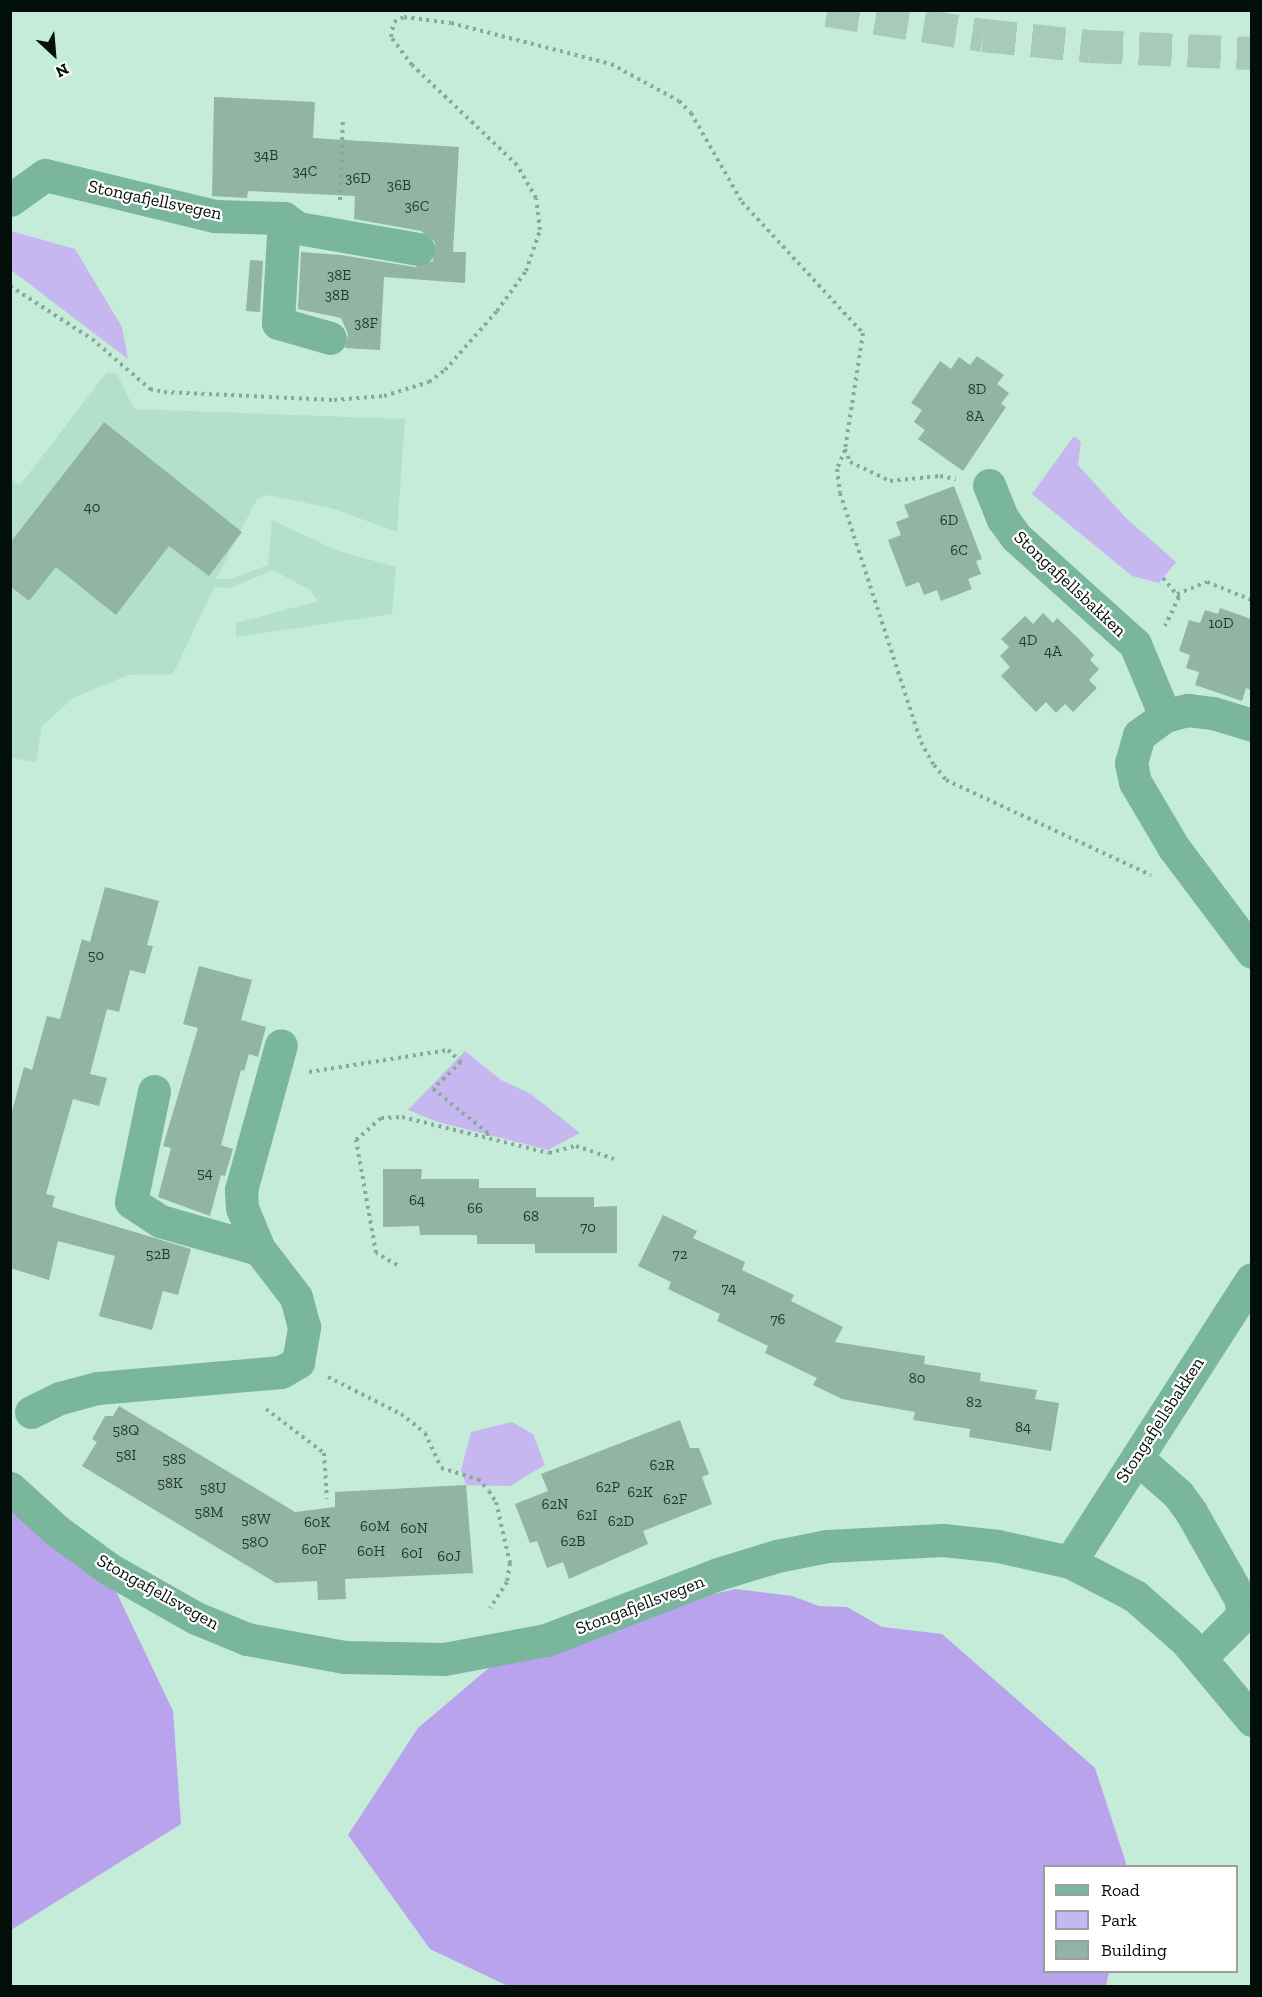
<!DOCTYPE html>
<style>
body{margin:0}
#map{position:relative;width:1262px;height:1997px;overflow:hidden;background:#c5ebd9;font-family:"Zilla Slab",serif}
div>[style]{position:absolute}
.built>*{inset:0;background:#b3e0cb}
.green>*{inset:0;background:#c7b7f0}
.forest>*{inset:0;background:#b9a3ed}
.building>*{inset:0;background:#91b4a4}
.major-tunnel>*{height:33px;margin-top:-16.5px;transform-origin:0;background:repeating-linear-gradient(90deg,#a8caba 0 33px,transparent 0 49px)}
.path>*{height:4px;margin-top:-2px;transform-origin:0;background:repeating-linear-gradient(90deg,#8aa89a 0 3px,transparent 0 7.5px)}
.minor>*{height:33px;margin:-16.5px;padding:0 16.5px;transform-origin:16.5px;border-radius:16.5px;background:#79b69b}
span{translate:-50% -50%;white-space:nowrap;text-align:center;line-height:1.15;-webkit-text-stroke:4.5px #fff;paint-order:stroke}
.number-label{font-size:15px;color:#263830}
.number-label span{-webkit-text-stroke-width:0}
.street-label{font-size:18px;color:#030f0a}
.frame{position:absolute;inset:0;border:12px solid #030f0a;pointer-events:none}
.legend{position:absolute;left:1043px;top:1865px;width:195px;height:108px;box-sizing:border-box;background:#fff;border:2px solid #9a9f9d;margin:0;padding:8px 10px;list-style:none;font-size:18px;color:#030f0a}
.legend li{display:flex;align-items:center;gap:12px;height:30px}
.legend b{width:30px;border:2px solid #9a9f9d}
.north{position:absolute;left:24px;top:24px;width:60px;height:60px;-webkit-text-stroke:4px #fff;paint-order:stroke;rotate:154deg;font-size:16px;font-weight:700;line-height:24px;text-align:center;color:#030f0a}
.north::after{content:'';display:block;margin:auto;width:21px;height:27px;background:#030f0a;clip-path:polygon(50% 0,100% 100%,50% 72%,0 100%)}
</style>
<div id="map">
<div class="built">
<i style="clip-path:polygon(107px 372px,117px 374px,134px 409px,405px 419px,397px 532px,334px 509px,269px 495px,257px 499px,216px 579px,230px 579px,268px 565px,272px 520px,338px 551px,396px 567px,392px 614px,236px 637px,236px 623px,318px 601px,310px 590px,273px 570px,230px 588px,214px 587px,173px 674px,128px 675px,73px 698px,42px 726px,36px 762px,11px 758px,10px 478px,20px 485px)"></i>
</div>
<div class="green">
<i style="clip-path:polygon(11px 231px,75px 249px,122px 327px,128px 359px,11px 270px)"></i>
<i style="clip-path:polygon(1074px 436px,1081px 442px,1078px 465px,1126px 518px,1176px 562px,1159px 583px,1132px 576px,1032px 494px)"></i>
<i style="clip-path:polygon(465px 1051px,501px 1080px,531px 1094px,580px 1133px,548px 1150px,438px 1122px,408px 1110px)"></i>
<i style="clip-path:polygon(512px 1422px,533px 1434px,545px 1465px,510px 1486px,466px 1485px,461px 1470px,471px 1432px)"></i>
</div>
<div class="forest">
<i style="clip-path:polygon(11px 1509px,103px 1564px,173px 1711px,181px 1824px,11px 1930px)"></i>
<i style="clip-path:polygon(735px 1589px,792px 1596px,819px 1606px,847px 1607px,882px 1627px,942px 1634px,1095px 1768px,1127px 1866px,1044px 1866px,1044px 1972px,1109px 1972px,1106px 1986px,508px 1986px,430px 1949px,348px 1835px,418px 1728px,523px 1639px)"></i>
</div>
<div class="building">
<i style="clip-path:polygon(214px 97px,315px 102px,313px 138px,459px 147px,453px 252px,466px 252px,465px 283px,384px 277px,380px 350px,345px 348px,348px 334px,341px 318px,298px 309px,301px 252px,341px 255px,415px 267px,433px 261px,435px 242px,421px 231px,354px 219px,355px 196px,248px 191px,247px 198px,212px 196px)"></i>
<i style="clip-path:polygon(250px 260px,263px 261px,260px 312px,246px 311px)"></i>
<i style="clip-path:polygon(977px 356px,1004px 375px,997px 384px,1009px 393px,1001px 404px,1006px 407px,963px 471px,918px 439px,925px 430px,914px 422px,922px 410px,911px 403px,940px 361px,951px 369px,959px 357px,970px 365px)"></i>
<i style="clip-path:polygon(104px 422px,242px 532px,209px 576px,169px 546px,116px 615px,56px 567px,29px 601px,10px 586px,10px 543px)"></i>
<i style="clip-path:polygon(954px 486px,982px 559px,976px 561px,981px 574px,968px 579px,972px 589px,941px 601px,937px 590px,924px 595px,919px 582px,906px 587px,888px 540px,901px 535px,896px 522px,909px 517px,904px 505px)"></i>
<i style="clip-path:polygon(1220px 608px,1251px 619px,1251px 690px,1246px 688px,1242px 701px,1195px 685px,1199px 672px,1186px 668px,1190px 655px,1179px 651px,1189px 620px,1200px 623px,1205px 610px,1218px 614px)"></i>
<i style="clip-path:polygon(1043px 613px,1053px 623px,1057px 618px,1079px 639px,1094px 655px,1090px 660px,1099px 669px,1089px 680px,1097px 688px,1073px 712px,1065px 704px,1056px 713px,1046px 702px,1036px 712px,1001px 676px,1010px 667px,1000px 656px,1009px 647px,1001px 639px,1025px 616px,1033px 624px)"></i>
<i style="clip-path:polygon(105px 887px,159px 901px,147px 945px,153px 946px,145px 974px,130px 970px,119px 1012px,107px 1009px,90px 1074px,107px 1078px,99px 1106px,73px 1099px,46px 1194px,55px 1196px,52px 1207px,191px 1249px,178px 1295px,163px 1291px,152px 1330px,99px 1316px,115px 1256px,58px 1241px,49px 1280px,10px 1268px,10px 1119px,24px 1067px,32px 1070px,47px 1016px,60px 1019px,82px 939px,90px 942px)"></i>
<i style="clip-path:polygon(199px 966px,252px 980px,241px 1020px,266px 1027px,258px 1057px,249px 1054px,244px 1071px,241px 1070px,221px 1145px,233px 1149px,225px 1176px,221px 1175px,210px 1216px,158px 1197px,171px 1148px,163px 1146px,198px 1028px,183px 1024px)"></i>
<i style="clip-path:polygon(383px 1169px,422px 1169px,421px 1179px,479px 1179px,479px 1188px,536px 1188px,536px 1197px,594px 1197px,594px 1207px,617px 1206px,617px 1253px,535px 1253px,535px 1244px,477px 1244px,477px 1235px,420px 1235px,419px 1226px,383px 1227px)"></i>
<i style="clip-path:polygon(663px 1215px,697px 1231px,693px 1238px,745px 1262px,742px 1270px,794px 1295px,791px 1301px,843px 1327px,835px 1342px,925px 1356px,924px 1364px,981px 1373px,980px 1381px,1037px 1390px,1035px 1399px,1059px 1403px,1051px 1451px,969px 1437px,970px 1429px,913px 1420px,915px 1412px,842px 1399px,813px 1385px,817px 1378px,765px 1353px,768px 1346px,717px 1321px,720px 1314px,668px 1289px,671px 1282px,638px 1266px)"></i>
<i style="clip-path:polygon(119px 1406px,295px 1512px,335px 1507px,335px 1492px,466px 1485px,473px 1573px,345px 1579px,346px 1599px,318px 1600px,317px 1581px,276px 1583px,82px 1466px,97px 1442px,92px 1439px,105px 1416px,113px 1416px)"></i>
<i style="clip-path:polygon(680px 1420px,690px 1448px,699px 1448px,709px 1474px,702px 1477px,712px 1504px,643px 1531px,648px 1544px,569px 1579px,563px 1562px,547px 1568px,537px 1541px,530px 1543px,515px 1504px,548px 1491px,541px 1474px)"></i>
</div>
<div class="major-tunnel">
<i style="left:827px;top:10px;width:158px;rotate:9.1deg"></i>
<i style="left:983px;top:35px;width:108px;rotate:5.9deg"></i>
<i style="left:1090px;top:46px;width:162px;rotate:2.5deg"></i>
</div>
<div class="path">
<i style="left:340px;top:200px;width:80px;rotate:-87.9deg"></i>
<i style="left:10px;top:286px;width:98px;rotate:32.9deg"></i>
<i style="left:92px;top:339px;width:77px;rotate:40.8deg"></i>
<i style="left:150px;top:389px;width:14px;rotate:12deg"></i>
<i style="left:164px;top:392px;width:170px;rotate:2.7deg"></i>
<i style="left:334px;top:400px;width:50px;rotate:-4.6deg"></i>
<i style="left:384px;top:396px;width:47px;rotate:-17.3deg"></i>
<i style="left:429px;top:382px;width:20px;rotate:-37deg"></i>
<i style="left:445px;top:370px;width:79px;rotate:-48.6deg"></i>
<i style="left:497px;top:311px;width:49px;rotate:-54.1deg"></i>
<i style="left:526px;top:271px;width:43px;rotate:-71.1deg"></i>
<i style="left:540px;top:230px;width:32px;rotate:-97deg"></i>
<i style="left:536px;top:198px;width:38px;rotate:-120deg"></i>
<i style="left:517px;top:165px;width:145px;rotate:-136.4deg"></i>
<i style="left:412px;top:65px;width:35px;rotate:-127deg"></i>
<i style="left:391px;top:37px;width:15px;rotate:-79deg"></i>
<i style="left:394px;top:22px;width:11px;rotate:-27deg"></i>
<i style="left:404px;top:17px;width:47px;rotate:7.3deg"></i>
<i style="left:451px;top:23px;width:165px;rotate:14.4deg"></i>
<i style="left:611px;top:64px;width:77px;rotate:28.6deg"></i>
<i style="left:679px;top:101px;width:17px;rotate:45deg"></i>
<i style="left:691px;top:113px;width:103px;rotate:60.2deg"></i>
<i style="left:742px;top:202px;width:178px;rotate:47.3deg"></i>
<i style="left:863px;top:333px;width:117px;rotate:98.8deg"></i>
<i style="left:845px;top:449px;width:14px;rotate:69deg"></i>
<i style="left:850px;top:462px;width:44px;rotate:25.4deg"></i>
<i style="left:890px;top:481px;width:50px;rotate:-5.7deg"></i>
<i style="left:940px;top:476px;width:16px;rotate:11deg"></i>
<i style="left:845px;top:450px;width:21px;rotate:113deg"></i>
<i style="left:837px;top:469px;width:24px;rotate:83deg"></i>
<i style="left:840px;top:493px;width:262px;rotate:72deg"></i>
<i style="left:921px;top:742px;width:26px;rotate:61deg"></i>
<i style="left:934px;top:765px;width:19px;rotate:51deg"></i>
<i style="left:946px;top:780px;width:226px;rotate:24.9deg"></i>
<i style="left:1163px;top:578px;width:25px;rotate:50deg"></i>
<i style="left:1179px;top:597px;width:32px;rotate:116deg"></i>
<i style="left:1177px;top:594px;width:32px;rotate:-22deg"></i>
<i style="left:1207px;top:582px;width:48px;rotate:21.8deg"></i>
<i style="left:309px;top:1072px;width:141px;rotate:-9deg"></i>
<i style="left:448px;top:1050px;width:18px;rotate:43deg"></i>
<i style="left:461px;top:1062px;width:39px;rotate:136deg"></i>
<i style="left:433px;top:1089px;width:70px;rotate:38.7deg"></i>
<i style="left:488px;top:1133px;width:7px;rotate:106deg"></i>
<i style="left:397px;top:1265px;width:24px;rotate:-150deg"></i>
<i style="left:376px;top:1253px;width:115px;rotate:-100deg"></i>
<i style="left:356px;top:1140px;width:33px;rotate:-41deg"></i>
<i style="left:381px;top:1118px;width:21px;rotate:-3deg"></i>
<i style="left:402px;top:1117px;width:151px;rotate:13.8deg"></i>
<i style="left:549px;top:1153px;width:28px;rotate:-15deg"></i>
<i style="left:576px;top:1146px;width:40px;rotate:18.9deg"></i>
<i style="left:328px;top:1377px;width:82px;rotate:26.9deg"></i>
<i style="left:401px;top:1414px;width:31px;rotate:38deg"></i>
<i style="left:425px;top:1433px;width:38px;rotate:65deg"></i>
<i style="left:441px;top:1468px;width:39px;rotate:17deg"></i>
<i style="left:478px;top:1479px;width:16px;rotate:47deg"></i>
<i style="left:489px;top:1491px;width:13px;rotate:58deg"></i>
<i style="left:496px;top:1502px;width:63px;rotate:77.1deg"></i>
<i style="left:510px;top:1563px;width:19px;rotate:99deg"></i>
<i style="left:507px;top:1582px;width:31px;rotate:123deg"></i>
<i style="left:266px;top:1409px;width:73px;rotate:37.2deg"></i>
<i style="left:324px;top:1453px;width:46px;rotate:86.3deg"></i>
</div>
<div class="minor">
<i style="left:10px;top:200px;width:43px;rotate:-35.5deg"></i>
<i style="left:45px;top:175px;width:175px;rotate:13.6deg"></i>
<i style="left:215px;top:216px;width:69px;rotate:1.7deg"></i>
<i style="left:284px;top:218px;width:17px;rotate:36deg"></i>
<i style="left:298px;top:228px;width:122px;rotate:9.9deg"></i>
<i style="left:284px;top:218px;width:105px;rotate:93.3deg"></i>
<i style="left:278px;top:323px;width:54px;rotate:16.1deg"></i>
<i style="left:989px;top:485px;width:37px;rotate:68deg"></i>
<i style="left:1003px;top:519px;width:22px;rotate:54deg"></i>
<i style="left:1016px;top:537px;width:160px;rotate:42deg"></i>
<i style="left:1135px;top:644px;width:78px;rotate:67.4deg"></i>
<i style="left:1165px;top:716px;width:32px;rotate:144deg"></i>
<i style="left:1139px;top:735px;width:29px;rotate:106deg"></i>
<i style="left:1131px;top:763px;width:19px;rotate:78deg"></i>
<i style="left:1135px;top:782px;width:77px;rotate:59.4deg"></i>
<i style="left:1174px;top:848px;width:130px;rotate:53.1deg"></i>
<i style="left:1165px;top:716px;width:24px;rotate:-15deg"></i>
<i style="left:1188px;top:710px;width:25px;rotate:7deg"></i>
<i style="left:1213px;top:713px;width:41px;rotate:17.1deg"></i>
<i style="left:154px;top:1091px;width:113px;rotate:101.7deg"></i>
<i style="left:131px;top:1202px;width:35px;rotate:33deg"></i>
<i style="left:160px;top:1221px;width:103px;rotate:15.8deg"></i>
<i style="left:31px;top:1412px;width:32px;rotate:-26deg"></i>
<i style="left:60px;top:1398px;width:39px;rotate:-15deg"></i>
<i style="left:98px;top:1388px;width:184px;rotate:-5deg"></i>
<i style="left:281px;top:1372px;width:20px;rotate:-30deg"></i>
<i style="left:298px;top:1362px;width:36px;rotate:-80deg"></i>
<i style="left:304px;top:1327px;width:31px;rotate:-105deg"></i>
<i style="left:296px;top:1297px;width:61px;rotate:-127.6deg"></i>
<i style="left:259px;top:1249px;width:44px;rotate:-112.5deg"></i>
<i style="left:242px;top:1208px;width:18px;rotate:-93deg"></i>
<i style="left:241px;top:1190px;width:150px;rotate:-74.6deg"></i>
<i style="left:1137px;top:1458px;width:55px;rotate:41.3deg"></i>
<i style="left:1178px;top:1494px;width:22px;rotate:54deg"></i>
<i style="left:1191px;top:1512px;width:101px;rotate:60.4deg"></i>
<i style="left:1241px;top:1600px;width:16px;rotate:86deg"></i>
<i style="left:1242px;top:1616px;width:58px;rotate:135deg"></i>
<i style="left:10px;top:1488px;width:62px;rotate:42.4deg"></i>
<i style="left:56px;top:1530px;width:66px;rotate:36.3deg"></i>
<i style="left:109px;top:1569px;width:100px;rotate:29.4deg"></i>
<i style="left:196px;top:1618px;width:55px;rotate:22.4deg"></i>
<i style="left:247px;top:1639px;width:99px;rotate:10.5deg"></i>
<i style="left:344px;top:1657px;width:100px;rotate:1.1deg"></i>
<i style="left:444px;top:1659px;width:104px;rotate:-10.6deg"></i>
<i style="left:546px;top:1640px;width:184px;rotate:-21deg"></i>
<i style="left:718px;top:1574px;width:62px;rotate:-17deg"></i>
<i style="left:777px;top:1556px;width:51px;rotate:-11.3deg"></i>
<i style="left:827px;top:1546px;width:116px;rotate:-3deg"></i>
<i style="left:943px;top:1540px;width:55px;rotate:6.2deg"></i>
<i style="left:998px;top:1546px;width:74px;rotate:12.5deg"></i>
<i style="left:1070px;top:1562px;width:73px;rotate:27.6deg"></i>
<i style="left:1135px;top:1596px;width:68px;rotate:41.4deg"></i>
<i style="left:1186px;top:1641px;width:103px;rotate:50.1deg"></i>
<i style="left:1070px;top:1562px;width:336px;rotate:-57.3deg"></i>
</div>
<div class="number-label">
<span style="left:266px;top:156px">34B</span>
<span style="left:305px;top:172px">34C</span>
<span style="left:358px;top:179px">36D</span>
<span style="left:399px;top:186px">36B</span>
<span style="left:417px;top:207px">36C</span>
<span style="left:339px;top:276px">38E</span>
<span style="left:337px;top:296px">38B</span>
<span style="left:366px;top:324px">38F</span>
<span style="left:977px;top:390px">8D</span>
<span style="left:975px;top:417px">8A</span>
<span style="left:92px;top:508px">40</span>
<span style="left:949px;top:521px">6D</span>
<span style="left:959px;top:551px">6C</span>
<span style="left:1221px;top:624px">10D</span>
<span style="left:1028px;top:641px">4D</span>
<span style="left:1053px;top:652px">4A</span>
<span style="left:96px;top:956px">50</span>
<span style="left:205px;top:1174px">54</span>
<span style="left:417px;top:1201px">64</span>
<span style="left:475px;top:1209px">66</span>
<span style="left:531px;top:1217px">68</span>
<span style="left:588px;top:1228px">70</span>
<span style="left:158px;top:1255px">52B</span>
<span style="left:680px;top:1255px">72</span>
<span style="left:729px;top:1289px">74</span>
<span style="left:778px;top:1320px">76</span>
<span style="left:917px;top:1379px">80</span>
<span style="left:974px;top:1403px">82</span>
<span style="left:1023px;top:1428px">84</span>
<span style="left:126px;top:1431px">58Q</span>
<span style="left:126px;top:1456px">58I</span>
<span style="left:174px;top:1460px">58S</span>
<span style="left:662px;top:1466px">62R</span>
<span style="left:170px;top:1484px">58K</span>
<span style="left:608px;top:1488px">62P</span>
<span style="left:213px;top:1489px">58U</span>
<span style="left:640px;top:1493px">62K</span>
<span style="left:675px;top:1500px">62F</span>
<span style="left:555px;top:1505px">62N</span>
<span style="left:209px;top:1513px">58M</span>
<span style="left:587px;top:1516px">62I</span>
<span style="left:256px;top:1520px">58W</span>
<span style="left:621px;top:1522px">62D</span>
<span style="left:317px;top:1523px">60K</span>
<span style="left:375px;top:1527px">60M</span>
<span style="left:414px;top:1529px">60N</span>
<span style="left:573px;top:1542px">62B</span>
<span style="left:255px;top:1543px">58O</span>
<span style="left:314px;top:1550px">60F</span>
<span style="left:371px;top:1552px">60H</span>
<span style="left:412px;top:1554px">60I</span>
<span style="left:449px;top:1557px">60J</span>
</div>
<div class="street-label">
<span style="left:155px;top:200px;rotate:12deg">Stongafjellsvegen</span>
<span style="left:1070px;top:584px;rotate:43deg">Stongafjellsbakken</span>
<span style="left:1160px;top:1420px;rotate:-57deg">Stongafjellsbakken</span>
<span style="left:158px;top:1592px;rotate:29deg">Stongafjellsvegen</span>
<span style="left:640px;top:1605px;rotate:-21deg">Stongafjellsvegen</span>
</div>
<div class="frame"></div>
<ul class="legend">
<li><b style="height:8px;background:#79b69b"></b>Road</li>
<li><b style="height:16px;background:#c7b7f0"></b>Park</li>
<li><b style="height:16px;background:#91b4a4"></b>Building</li>
</ul>
<div class="north">N</div>
</div>
